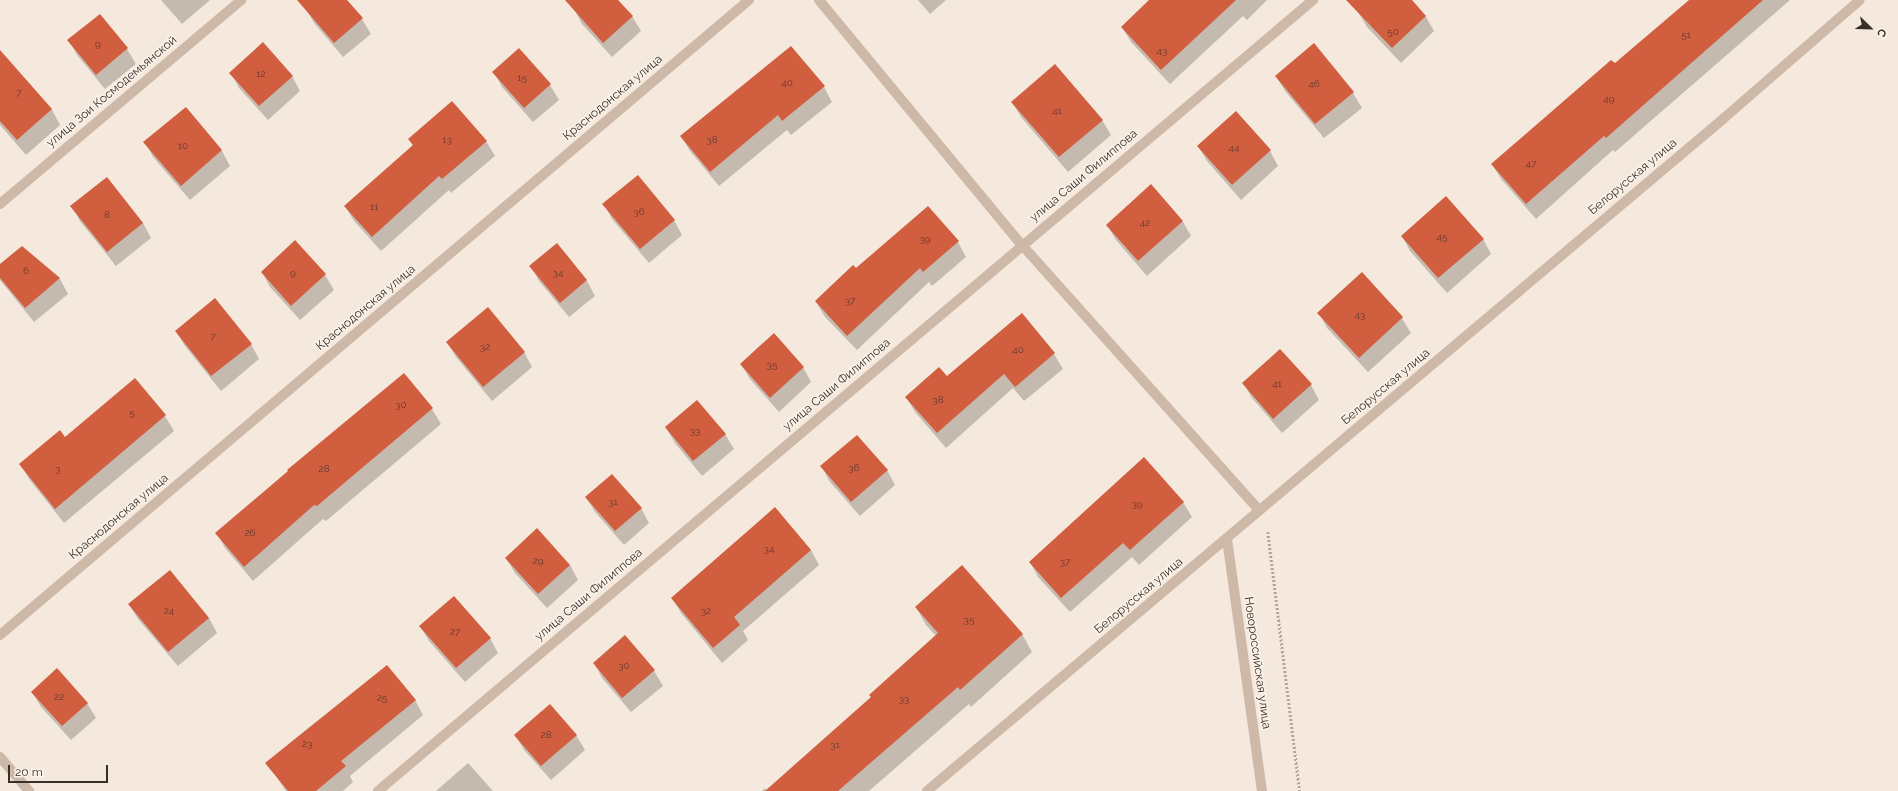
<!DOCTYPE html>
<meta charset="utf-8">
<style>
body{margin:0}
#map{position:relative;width:1898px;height:791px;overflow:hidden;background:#f5e9dd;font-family:Raleway,sans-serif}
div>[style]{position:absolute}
.shadow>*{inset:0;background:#0003}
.building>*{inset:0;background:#d15e3f}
.path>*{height:2.5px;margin-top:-1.25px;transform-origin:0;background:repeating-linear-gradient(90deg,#baa291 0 2px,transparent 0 4px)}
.minor>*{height:10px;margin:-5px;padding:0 5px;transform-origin:5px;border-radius:5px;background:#ceb8a7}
span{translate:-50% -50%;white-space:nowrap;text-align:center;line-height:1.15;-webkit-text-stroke:3px #fbf3ea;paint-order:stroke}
.number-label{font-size:10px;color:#603a2e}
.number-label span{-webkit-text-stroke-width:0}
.street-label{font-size:12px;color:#3a2e28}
.north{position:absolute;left:1850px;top:8px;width:40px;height:40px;-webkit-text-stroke:3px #fbf3ea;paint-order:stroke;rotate:113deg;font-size:11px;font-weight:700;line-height:16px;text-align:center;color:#3a2e28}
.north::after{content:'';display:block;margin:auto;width:14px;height:18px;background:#3a2e28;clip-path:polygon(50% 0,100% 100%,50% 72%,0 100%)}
.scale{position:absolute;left:8px;top:765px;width:100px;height:18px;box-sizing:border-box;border:2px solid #3a2e28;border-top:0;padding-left:5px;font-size:12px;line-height:14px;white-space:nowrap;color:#3a2e28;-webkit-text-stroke:3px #fbf3ea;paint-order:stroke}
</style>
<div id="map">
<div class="shadow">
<i style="clip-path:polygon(161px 0,210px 0,182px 24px)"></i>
<i style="clip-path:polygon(315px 0,346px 0,362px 19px,371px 34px,343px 57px,314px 23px,306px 8px)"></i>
<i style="clip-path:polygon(584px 0,617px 0,632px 16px,641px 31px,612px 57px,582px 24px,574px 9px)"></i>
<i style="clip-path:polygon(918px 0,946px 0,930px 14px)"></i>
<i style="clip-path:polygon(1151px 0,1267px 0,1247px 20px,1243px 16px,1170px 84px,1131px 42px,1122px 27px)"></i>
<i style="clip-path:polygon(1371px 0,1410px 0,1426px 17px,1434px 31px,1401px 63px,1367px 27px,1358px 12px)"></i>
<i style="clip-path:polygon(1695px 0,1790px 0,1615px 152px,1613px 150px,1536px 219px,1501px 179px,1492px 164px)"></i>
<i style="clip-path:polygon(69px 40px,127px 49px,136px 64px,105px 89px,77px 55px)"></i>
<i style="clip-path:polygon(13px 66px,52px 110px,60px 125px,26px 155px,0 125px,0 78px)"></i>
<i style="clip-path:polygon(494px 72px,550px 85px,559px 100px,533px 122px,502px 87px)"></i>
<i style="clip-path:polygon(231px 73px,292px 76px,300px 91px,268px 120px,239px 88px)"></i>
<i style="clip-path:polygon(1276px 76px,1353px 93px,1362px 108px,1324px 138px,1285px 91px)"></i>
<i style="clip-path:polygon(824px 87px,832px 102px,791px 135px,787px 130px,719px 186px,690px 151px,681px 136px)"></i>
<i style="clip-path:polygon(1012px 102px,1102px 120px,1111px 135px,1068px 172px,1021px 117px)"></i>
<i style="clip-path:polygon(185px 108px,222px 151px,230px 166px,190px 200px,153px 157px,145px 142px)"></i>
<i style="clip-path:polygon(409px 139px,486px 141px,495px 156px,451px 193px,449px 190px,381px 251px,354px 221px,345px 206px,413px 146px)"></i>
<i style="clip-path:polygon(1198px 146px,1270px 151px,1278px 166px,1241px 200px,1207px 161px)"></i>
<i style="clip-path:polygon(107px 178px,143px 223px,151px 238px,116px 266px,80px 221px,72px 206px)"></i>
<i style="clip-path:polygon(1151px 186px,1183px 222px,1191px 236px,1147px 276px,1116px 240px,1107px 225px)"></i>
<i style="clip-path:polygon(604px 204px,674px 220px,682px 235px,649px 263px,612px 219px)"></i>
<i style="clip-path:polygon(1402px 236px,1483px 239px,1491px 254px,1447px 293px,1410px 251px)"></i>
<i style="clip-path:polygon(958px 242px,966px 257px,932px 286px,929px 282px,857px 350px,825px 317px,816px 302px,855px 269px)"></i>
<i style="clip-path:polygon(557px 244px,587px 281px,595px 296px,569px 317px,539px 281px,531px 266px)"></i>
<i style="clip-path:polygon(22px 247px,60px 279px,68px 294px,34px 322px,0 280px,0 265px)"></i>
<i style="clip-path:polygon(262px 272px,325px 275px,334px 290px,300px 320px,270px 287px)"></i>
<i style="clip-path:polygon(1362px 273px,1402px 318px,1411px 333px,1368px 372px,1327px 328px,1319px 313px)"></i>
<i style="clip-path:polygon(1021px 314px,1054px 354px,1063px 369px,1024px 401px,1013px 388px,946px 448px,915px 412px,906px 397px,947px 377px)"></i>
<i style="clip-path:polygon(176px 331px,251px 344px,259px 359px,221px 391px,185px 346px)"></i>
<i style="clip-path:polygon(447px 342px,524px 352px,532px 367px,492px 401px,456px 357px)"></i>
<i style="clip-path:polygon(741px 364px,803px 367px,811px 382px,779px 412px,750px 379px)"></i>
<i style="clip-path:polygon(135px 379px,165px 416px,174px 431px,64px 523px,29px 479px,20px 464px,65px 438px)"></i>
<i style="clip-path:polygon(1243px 383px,1311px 385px,1319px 400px,1282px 433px,1252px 398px)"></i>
<i style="clip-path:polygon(432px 409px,441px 424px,326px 521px,323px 519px,253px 581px,225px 548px,217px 533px)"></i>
<i style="clip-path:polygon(666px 428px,725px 434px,734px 449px,702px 476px,675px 443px)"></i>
<i style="clip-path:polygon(822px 467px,887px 470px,895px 485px,860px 516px,830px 482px)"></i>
<i style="clip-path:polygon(586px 497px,641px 508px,649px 523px,624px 545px,595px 512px)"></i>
<i style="clip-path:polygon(1183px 502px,1192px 517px,1139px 565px,1132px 557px,1070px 612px,1038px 577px,1030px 562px)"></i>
<i style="clip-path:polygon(775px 509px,811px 550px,819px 565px,743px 631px,748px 640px,722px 663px,681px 613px,672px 598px)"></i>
<i style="clip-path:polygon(506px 558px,570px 565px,578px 580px,547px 608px,515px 573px)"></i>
<i style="clip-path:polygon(170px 571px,209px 618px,217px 633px,178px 666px,138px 619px,129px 604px)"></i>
<i style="clip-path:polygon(916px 607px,1022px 634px,1032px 652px,971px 707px,969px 704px,869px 791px,762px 791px,765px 788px,767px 791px,872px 698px,936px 636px,926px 625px)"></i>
<i style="clip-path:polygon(420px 626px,490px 638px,498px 653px,465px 682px,429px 641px)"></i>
<i style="clip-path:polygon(625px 636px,654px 671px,663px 686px,631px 712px,602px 678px,594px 663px)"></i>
<i style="clip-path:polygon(32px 692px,87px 703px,96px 718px,71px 740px,41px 707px)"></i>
<i style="clip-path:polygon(415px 700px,423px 715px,350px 776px,353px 782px,343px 791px,286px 791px,267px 763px)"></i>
<i style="clip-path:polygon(515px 735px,576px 735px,585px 750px,551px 780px,524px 750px)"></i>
<i style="clip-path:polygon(468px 763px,493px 791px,436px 791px)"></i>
</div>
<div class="building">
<i style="clip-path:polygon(297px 0,347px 0,363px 18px,334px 43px)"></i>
<i style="clip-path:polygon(565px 0,618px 0,633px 16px,603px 43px)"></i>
<i style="clip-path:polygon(1149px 0,1236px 0,1161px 70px,1121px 27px)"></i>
<i style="clip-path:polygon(1346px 0,1412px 0,1426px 16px,1392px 48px)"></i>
<i style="clip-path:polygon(1689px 0,1763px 0,1606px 138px,1604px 136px,1526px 204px,1491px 164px,1611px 60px,1615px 63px)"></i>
<i style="clip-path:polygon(100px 14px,128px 48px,96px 75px,67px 40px)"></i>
<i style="clip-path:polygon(263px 42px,293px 76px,259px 106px,229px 73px)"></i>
<i style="clip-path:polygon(1314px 43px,1354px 92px,1315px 124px,1275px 76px)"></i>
<i style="clip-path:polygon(791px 46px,825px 86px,782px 121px,778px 115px,710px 172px,680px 136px)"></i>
<i style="clip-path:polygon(519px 48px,551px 84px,524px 108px,492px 72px)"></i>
<i style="clip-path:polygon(0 50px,52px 109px,17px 140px,0 121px)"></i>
<i style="clip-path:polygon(1055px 64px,1103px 120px,1059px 157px,1011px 102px)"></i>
<i style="clip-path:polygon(452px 101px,487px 141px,442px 179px,439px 176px,372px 237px,344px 206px,413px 145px,408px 139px)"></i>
<i style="clip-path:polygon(186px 107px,222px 150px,181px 186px,143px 142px)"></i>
<i style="clip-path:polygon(1236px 111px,1271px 150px,1232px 185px,1197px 146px)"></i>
<i style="clip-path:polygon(638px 175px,675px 220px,640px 249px,602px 204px)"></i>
<i style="clip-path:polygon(107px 177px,143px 223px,107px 252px,70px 206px)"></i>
<i style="clip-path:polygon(1151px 184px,1183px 221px,1138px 261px,1106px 225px)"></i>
<i style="clip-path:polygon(1446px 196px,1484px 239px,1438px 278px,1401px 236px)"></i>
<i style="clip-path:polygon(928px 206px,959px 241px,923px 272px,920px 268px,847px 336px,815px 301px,853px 265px,856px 268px)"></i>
<i style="clip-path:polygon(295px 240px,326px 274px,291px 306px,261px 272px)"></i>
<i style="clip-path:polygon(557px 243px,587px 280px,560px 303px,529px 266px)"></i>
<i style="clip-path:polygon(22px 246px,60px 278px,25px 308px,0 278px,0 264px)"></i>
<i style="clip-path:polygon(1362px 272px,1403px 317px,1359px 358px,1317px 313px)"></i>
<i style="clip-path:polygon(215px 298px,252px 344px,211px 376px,175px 331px)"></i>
<i style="clip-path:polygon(488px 307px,525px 352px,483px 387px,446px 342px)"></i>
<i style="clip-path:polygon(1022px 313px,1055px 353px,1015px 387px,1004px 374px,937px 433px,905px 397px,939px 367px,947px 376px)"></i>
<i style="clip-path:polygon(774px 333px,804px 367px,770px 398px,740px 364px)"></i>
<i style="clip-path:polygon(1280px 349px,1312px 384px,1273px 419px,1242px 383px)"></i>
<i style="clip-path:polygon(404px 373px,433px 408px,317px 506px,314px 505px,244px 567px,215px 533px,288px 471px,287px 470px)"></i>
<i style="clip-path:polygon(135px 378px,166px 415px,55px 509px,19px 464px,60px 430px,65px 437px)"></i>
<i style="clip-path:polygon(697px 400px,726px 434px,693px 461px,665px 427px)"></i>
<i style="clip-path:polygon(857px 435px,888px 470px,851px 502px,820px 466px)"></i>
<i style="clip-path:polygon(1144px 457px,1184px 502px,1130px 550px,1123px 543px,1061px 598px,1029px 562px)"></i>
<i style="clip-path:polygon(612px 474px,642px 508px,615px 531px,585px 497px)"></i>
<i style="clip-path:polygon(775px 507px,811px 550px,734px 617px,740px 625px,713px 648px,671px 598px)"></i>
<i style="clip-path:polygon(537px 528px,570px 565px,538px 594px,505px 558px)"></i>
<i style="clip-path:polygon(962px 565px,1023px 634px,960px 690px,958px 687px,838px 791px,765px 791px,871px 697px,869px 695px,938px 633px,915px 607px)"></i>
<i style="clip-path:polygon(170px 570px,209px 618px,168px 652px,128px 604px)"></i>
<i style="clip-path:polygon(454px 596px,491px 638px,456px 668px,419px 626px)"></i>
<i style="clip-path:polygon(625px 635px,655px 670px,622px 698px,593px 663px)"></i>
<i style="clip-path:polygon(387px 665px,416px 700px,341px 761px,346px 766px,316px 791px,288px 791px,265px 763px)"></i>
<i style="clip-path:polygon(57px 668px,88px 703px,62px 726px,31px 692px)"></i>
<i style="clip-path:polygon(550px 704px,577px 735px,541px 766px,514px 735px)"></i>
</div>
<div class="path">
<i style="left:1268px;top:532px;width:261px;rotate:83deg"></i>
</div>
<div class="minor">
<i style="left:819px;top:0;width:318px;rotate:50.4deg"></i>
<i style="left:1022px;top:245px;width:356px;rotate:48.2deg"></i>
<i style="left:0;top:204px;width:316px;rotate:-40.2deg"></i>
<i style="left:1227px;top:539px;width:254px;rotate:82.1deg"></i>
<i style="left:0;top:635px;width:982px;rotate:-40.29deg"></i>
<i style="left:0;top:757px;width:45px;rotate:49.5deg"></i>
<i style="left:378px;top:791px;width:1225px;rotate:-40.23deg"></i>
<i style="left:927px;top:791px;width:1042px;rotate:-40.17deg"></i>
<i style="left:1723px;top:119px;width:181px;rotate:-41deg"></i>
</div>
<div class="number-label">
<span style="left:1393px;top:32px">50</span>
<span style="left:1686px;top:35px">51</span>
<span style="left:98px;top:44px">9</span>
<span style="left:1162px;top:51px">43</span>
<span style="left:261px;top:74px">12</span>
<span style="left:522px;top:78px">15</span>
<span style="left:787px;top:83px">40</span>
<span style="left:1314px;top:84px">46</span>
<span style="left:19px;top:93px">7</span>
<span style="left:1609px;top:99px">49</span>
<span style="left:1057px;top:111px">41</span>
<span style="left:447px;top:140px">13</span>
<span style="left:712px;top:140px">38</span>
<span style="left:183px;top:146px">10</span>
<span style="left:1234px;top:148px">44</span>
<span style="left:1531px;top:164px">47</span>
<span style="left:374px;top:207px">11</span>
<span style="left:639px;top:212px">36</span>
<span style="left:107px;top:215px">8</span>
<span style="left:1145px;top:223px">42</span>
<span style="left:1442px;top:237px">45</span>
<span style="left:925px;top:239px">39</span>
<span style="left:26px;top:271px">6</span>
<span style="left:293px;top:273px">9</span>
<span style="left:558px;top:273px">34</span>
<span style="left:850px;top:301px">37</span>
<span style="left:1360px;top:315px">43</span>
<span style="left:213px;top:337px">7</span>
<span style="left:485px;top:347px">32</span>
<span style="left:1018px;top:350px">40</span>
<span style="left:772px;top:365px">35</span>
<span style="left:1277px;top:384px">41</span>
<span style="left:938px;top:400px">38</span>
<span style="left:401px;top:405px">30</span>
<span style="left:132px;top:413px">5</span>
<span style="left:695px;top:431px">33</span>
<span style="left:854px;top:468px">36</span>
<span style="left:58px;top:469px">3</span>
<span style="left:324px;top:469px">28</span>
<span style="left:613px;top:502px">31</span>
<span style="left:1137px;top:504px">39</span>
<span style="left:250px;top:533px">26</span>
<span style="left:769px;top:549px">34</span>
<span style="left:538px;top:561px">29</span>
<span style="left:1065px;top:562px">37</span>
<span style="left:169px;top:611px">24</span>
<span style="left:706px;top:611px">32</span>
<span style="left:969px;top:620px">35</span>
<span style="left:455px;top:632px">27</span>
<span style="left:624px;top:666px">30</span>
<span style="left:59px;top:697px">22</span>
<span style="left:382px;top:698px">25</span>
<span style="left:904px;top:699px">33</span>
<span style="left:546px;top:735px">28</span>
<span style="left:307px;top:744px">23</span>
<span style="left:835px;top:745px">31</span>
</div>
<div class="street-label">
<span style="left:112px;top:92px;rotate:-40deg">улица Зои Космодемьянской</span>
<span style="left:613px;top:98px;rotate:-40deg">Краснодонская улица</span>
<span style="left:1084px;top:176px;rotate:-40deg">улица Саши Филиппова</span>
<span style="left:1633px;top:177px;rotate:-40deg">Белорусская улица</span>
<span style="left:366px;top:308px;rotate:-40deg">Краснодонская улица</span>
<span style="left:837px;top:385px;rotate:-40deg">улица Саши Филиппова</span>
<span style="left:1386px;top:387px;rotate:-40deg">Белорусская улица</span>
<span style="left:119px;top:517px;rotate:-40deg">Краснодонская улица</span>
<span style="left:589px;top:595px;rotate:-40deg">улица Саши Филиппова</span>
<span style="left:1139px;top:596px;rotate:-40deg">Белорусская улица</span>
<span style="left:1257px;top:663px;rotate:82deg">Новороссийская улица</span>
</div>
<div class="north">С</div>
<div class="scale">20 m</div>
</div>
